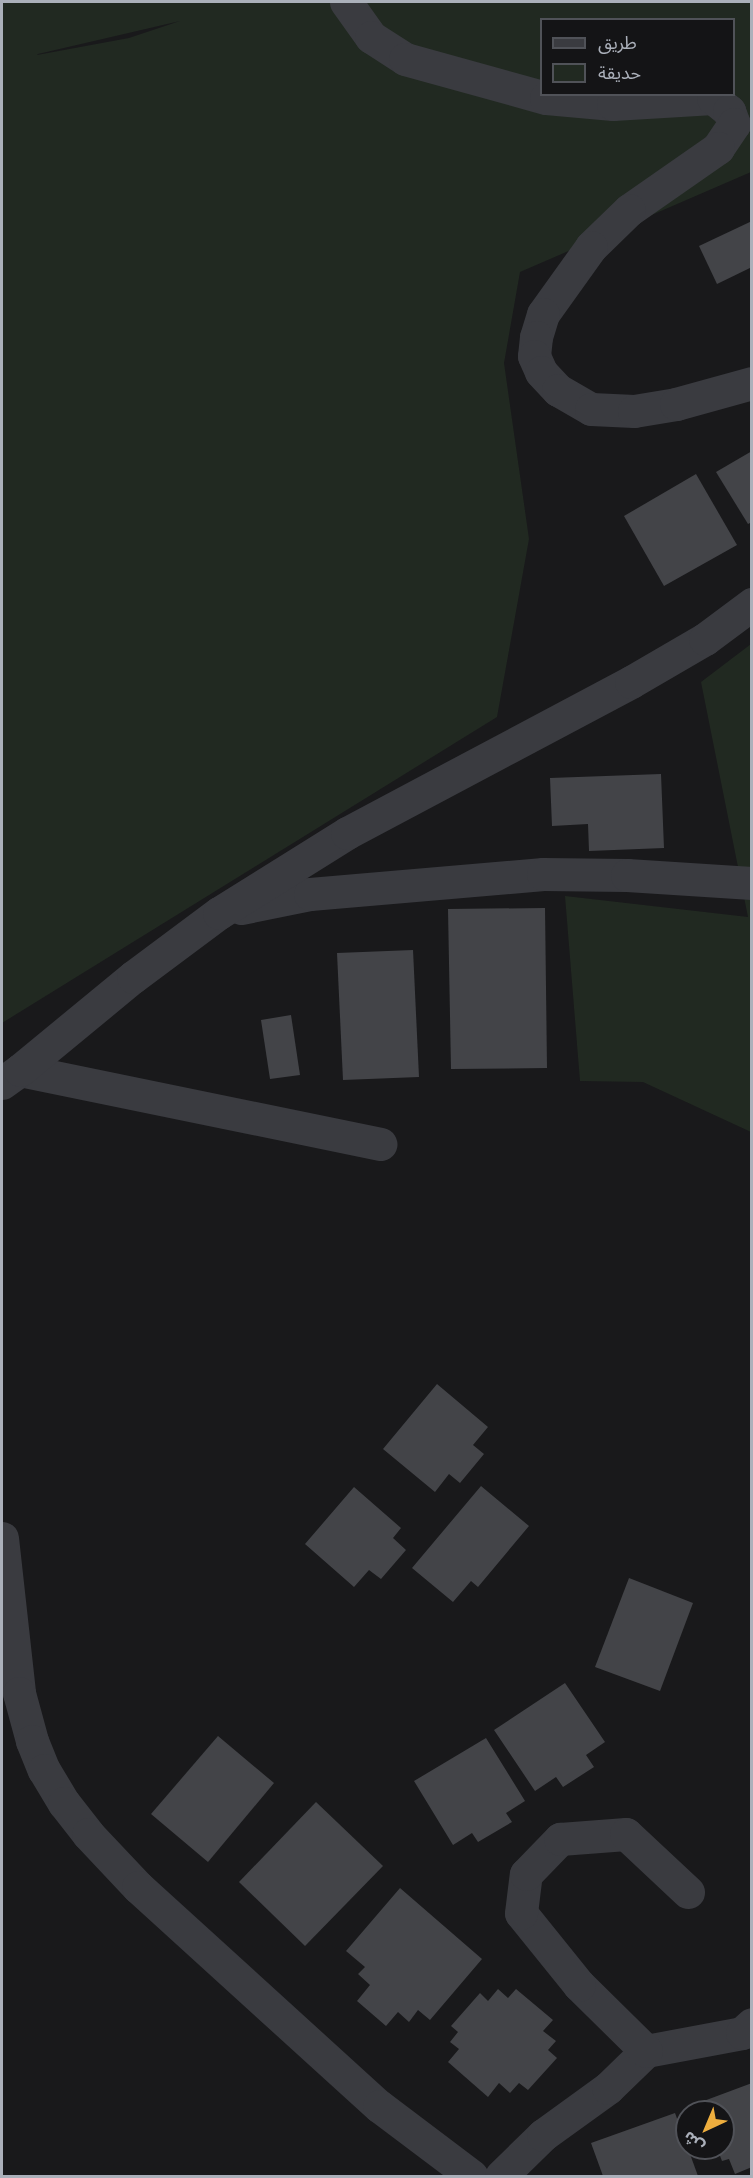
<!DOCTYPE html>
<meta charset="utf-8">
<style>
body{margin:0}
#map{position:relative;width:753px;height:2178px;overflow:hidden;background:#19191b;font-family:"Fira Sans Condensed","Noto Sans Arabic",sans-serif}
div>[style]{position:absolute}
.green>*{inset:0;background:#212921}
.building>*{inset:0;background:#434448}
.minor>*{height:33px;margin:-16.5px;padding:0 16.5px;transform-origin:16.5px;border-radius:16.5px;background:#3a3b40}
span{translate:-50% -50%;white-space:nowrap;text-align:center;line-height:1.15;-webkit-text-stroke:5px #141416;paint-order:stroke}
.frame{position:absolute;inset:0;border:3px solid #abb0ba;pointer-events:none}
.legend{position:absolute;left:540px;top:18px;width:195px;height:78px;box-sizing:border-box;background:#141416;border:2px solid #505258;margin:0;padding:8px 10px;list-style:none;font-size:18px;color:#abb0ba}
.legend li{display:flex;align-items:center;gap:12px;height:30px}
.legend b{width:30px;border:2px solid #505258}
.north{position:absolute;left:675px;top:2100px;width:60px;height:60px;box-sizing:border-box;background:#141416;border:2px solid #505258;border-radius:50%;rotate:224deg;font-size:16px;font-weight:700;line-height:24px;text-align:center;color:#abb0ba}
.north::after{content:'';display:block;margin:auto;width:21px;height:27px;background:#eeae3e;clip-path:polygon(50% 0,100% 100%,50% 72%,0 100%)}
</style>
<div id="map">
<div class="green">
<i style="clip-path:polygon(evenodd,2px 2px,752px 2px,751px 172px,520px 272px,504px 363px,529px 539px,497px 717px,2px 1023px,2px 2px,542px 20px,734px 20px,734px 94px,542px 94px,542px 20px,2px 2px,180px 21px,129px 38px,37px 55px,38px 54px,180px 21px)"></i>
<i style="clip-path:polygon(751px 644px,751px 1132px,643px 1082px,580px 1081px,565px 896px,748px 917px,701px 682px)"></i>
</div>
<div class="building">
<i style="clip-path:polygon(752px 221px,752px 267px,717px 284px,699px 246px)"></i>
<i style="clip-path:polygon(752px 451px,752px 522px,748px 524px,716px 472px)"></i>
<i style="clip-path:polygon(696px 474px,737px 545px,664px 586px,624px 516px)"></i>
<i style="clip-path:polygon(661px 774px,664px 848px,589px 851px,588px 824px,552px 826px,550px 778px)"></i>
<i style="clip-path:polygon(545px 908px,547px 1068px,451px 1069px,448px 909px)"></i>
<i style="clip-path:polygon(413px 950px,419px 1077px,343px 1080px,337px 953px)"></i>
<i style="clip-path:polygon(291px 1015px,300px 1075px,270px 1079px,261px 1020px)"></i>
<i style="clip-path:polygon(437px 1384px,488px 1427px,473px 1445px,484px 1454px,460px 1483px,449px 1474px,435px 1492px,383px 1449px)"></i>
<i style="clip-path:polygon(481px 1486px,529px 1526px,478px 1587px,471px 1581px,453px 1602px,412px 1568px)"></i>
<i style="clip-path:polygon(354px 1487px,401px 1528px,393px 1538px,406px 1550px,381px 1579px,369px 1570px,354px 1587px,305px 1544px)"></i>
<i style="clip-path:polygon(629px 1578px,693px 1603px,660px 1691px,595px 1667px)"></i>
<i style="clip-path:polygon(565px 1683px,605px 1742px,586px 1755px,594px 1767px,563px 1787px,556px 1777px,535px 1791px,494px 1730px)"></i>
<i style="clip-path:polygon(218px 1736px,274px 1783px,208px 1862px,151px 1814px)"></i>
<i style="clip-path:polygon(486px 1738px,525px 1801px,506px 1813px,512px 1822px,478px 1842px,472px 1833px,453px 1845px,414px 1781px)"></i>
<i style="clip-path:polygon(316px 1802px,383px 1866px,305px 1946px,239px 1882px)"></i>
<i style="clip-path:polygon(400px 1888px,482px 1959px,430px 2020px,418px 2010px,409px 2022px,398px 2012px,386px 2026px,357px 2001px,370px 1985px,358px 1974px,365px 1967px,346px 1951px)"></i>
<i style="clip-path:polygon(498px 1989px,508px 1998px,516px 1989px,553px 2020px,543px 2031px,556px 2041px,548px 2050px,557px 2058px,528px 2090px,519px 2083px,510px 2093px,499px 2083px,488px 2097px,448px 2062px,459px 2049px,450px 2042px,458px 2032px,451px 2026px,480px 1993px,488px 2001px)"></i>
<i style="clip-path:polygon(752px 2083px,752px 2167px,735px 2174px,729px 2159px,722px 2161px,717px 2148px,723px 2148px,723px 2112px,704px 2112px,701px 2102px)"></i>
<i style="clip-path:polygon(675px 2113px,698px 2176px,603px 2176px,591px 2143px)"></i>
</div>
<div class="minor">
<i style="left:346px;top:2px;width:43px;rotate:54.5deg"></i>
<i style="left:371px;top:37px;width:40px;rotate:32.9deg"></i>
<i style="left:405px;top:59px;width:146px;rotate:15.5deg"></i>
<i style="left:546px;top:98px;width:67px;rotate:5.1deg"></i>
<i style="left:613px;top:104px;width:100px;rotate:-3.4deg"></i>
<i style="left:713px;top:98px;width:21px;rotate:39deg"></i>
<i style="left:729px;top:111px;width:14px;rotate:69deg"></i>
<i style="left:734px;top:124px;width:29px;rotate:124deg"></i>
<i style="left:718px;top:148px;width:108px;rotate:145.1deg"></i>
<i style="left:629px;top:210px;width:53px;rotate:135.8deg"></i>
<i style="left:591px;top:247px;width:82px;rotate:125.6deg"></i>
<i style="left:543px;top:314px;width:24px;rotate:107deg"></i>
<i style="left:536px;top:337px;width:19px;rotate:96deg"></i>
<i style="left:534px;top:356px;width:17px;rotate:66deg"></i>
<i style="left:541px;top:372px;width:25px;rotate:47deg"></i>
<i style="left:558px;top:390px;width:38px;rotate:30deg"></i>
<i style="left:591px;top:409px;width:43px;rotate:2.7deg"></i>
<i style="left:634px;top:411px;width:43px;rotate:-9.5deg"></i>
<i style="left:676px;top:404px;width:79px;rotate:-15.4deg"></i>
<i style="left:241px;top:908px;width:70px;rotate:-11.5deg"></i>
<i style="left:310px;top:894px;width:234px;rotate:-4.9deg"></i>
<i style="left:543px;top:874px;width:84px;rotate:0.7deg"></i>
<i style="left:627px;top:875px;width:125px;rotate:3.7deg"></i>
<i style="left:20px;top:1070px;width:368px;rotate:11.6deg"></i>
<i style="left:2px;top:1083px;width:22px;rotate:-36deg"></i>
<i style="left:20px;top:1070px;width:146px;rotate:-39.5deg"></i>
<i style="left:133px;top:977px;width:107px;rotate:-36.7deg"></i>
<i style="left:219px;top:913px;width:151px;rotate:-32deg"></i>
<i style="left:347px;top:833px;width:322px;rotate:-28deg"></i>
<i style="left:631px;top:682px;width:86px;rotate:-30.2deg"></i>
<i style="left:705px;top:639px;width:59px;rotate:-36.7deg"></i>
<i style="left:2px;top:1538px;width:156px;rotate:83.7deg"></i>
<i style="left:19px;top:1693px;width:50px;rotate:74.8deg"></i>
<i style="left:32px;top:1741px;width:31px;rotate:68deg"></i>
<i style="left:44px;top:1770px;width:39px;rotate:59deg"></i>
<i style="left:64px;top:1803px;width:39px;rotate:52deg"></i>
<i style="left:88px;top:1834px;width:73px;rotate:46.7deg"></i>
<i style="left:138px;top:1887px;width:326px;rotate:42.3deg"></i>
<i style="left:379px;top:2106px;width:116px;rotate:37deg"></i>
<i style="left:646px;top:2051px;width:98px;rotate:-10.6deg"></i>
<i style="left:742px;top:2033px;width:13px;rotate:-42deg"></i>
<i style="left:501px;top:2176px;width:59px;rotate:-44.3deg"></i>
<i style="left:543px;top:2135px;width:80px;rotate:-35.9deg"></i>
<i style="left:608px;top:2088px;width:53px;rotate:-44.2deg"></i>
<i style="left:646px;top:2051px;width:94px;rotate:-135.4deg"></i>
<i style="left:579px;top:1985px;width:92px;rotate:-128.9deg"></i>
<i style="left:521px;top:1913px;width:39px;rotate:-83deg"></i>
<i style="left:526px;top:1874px;width:49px;rotate:-45.8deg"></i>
<i style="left:560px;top:1839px;width:66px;rotate:-4.3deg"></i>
<i style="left:626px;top:1834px;width:85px;rotate:43.1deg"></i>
</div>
<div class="frame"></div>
<ul class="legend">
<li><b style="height:8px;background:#3a3b40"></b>طريق</li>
<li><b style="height:16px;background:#212921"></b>حديقة</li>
</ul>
<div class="north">ش</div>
</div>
